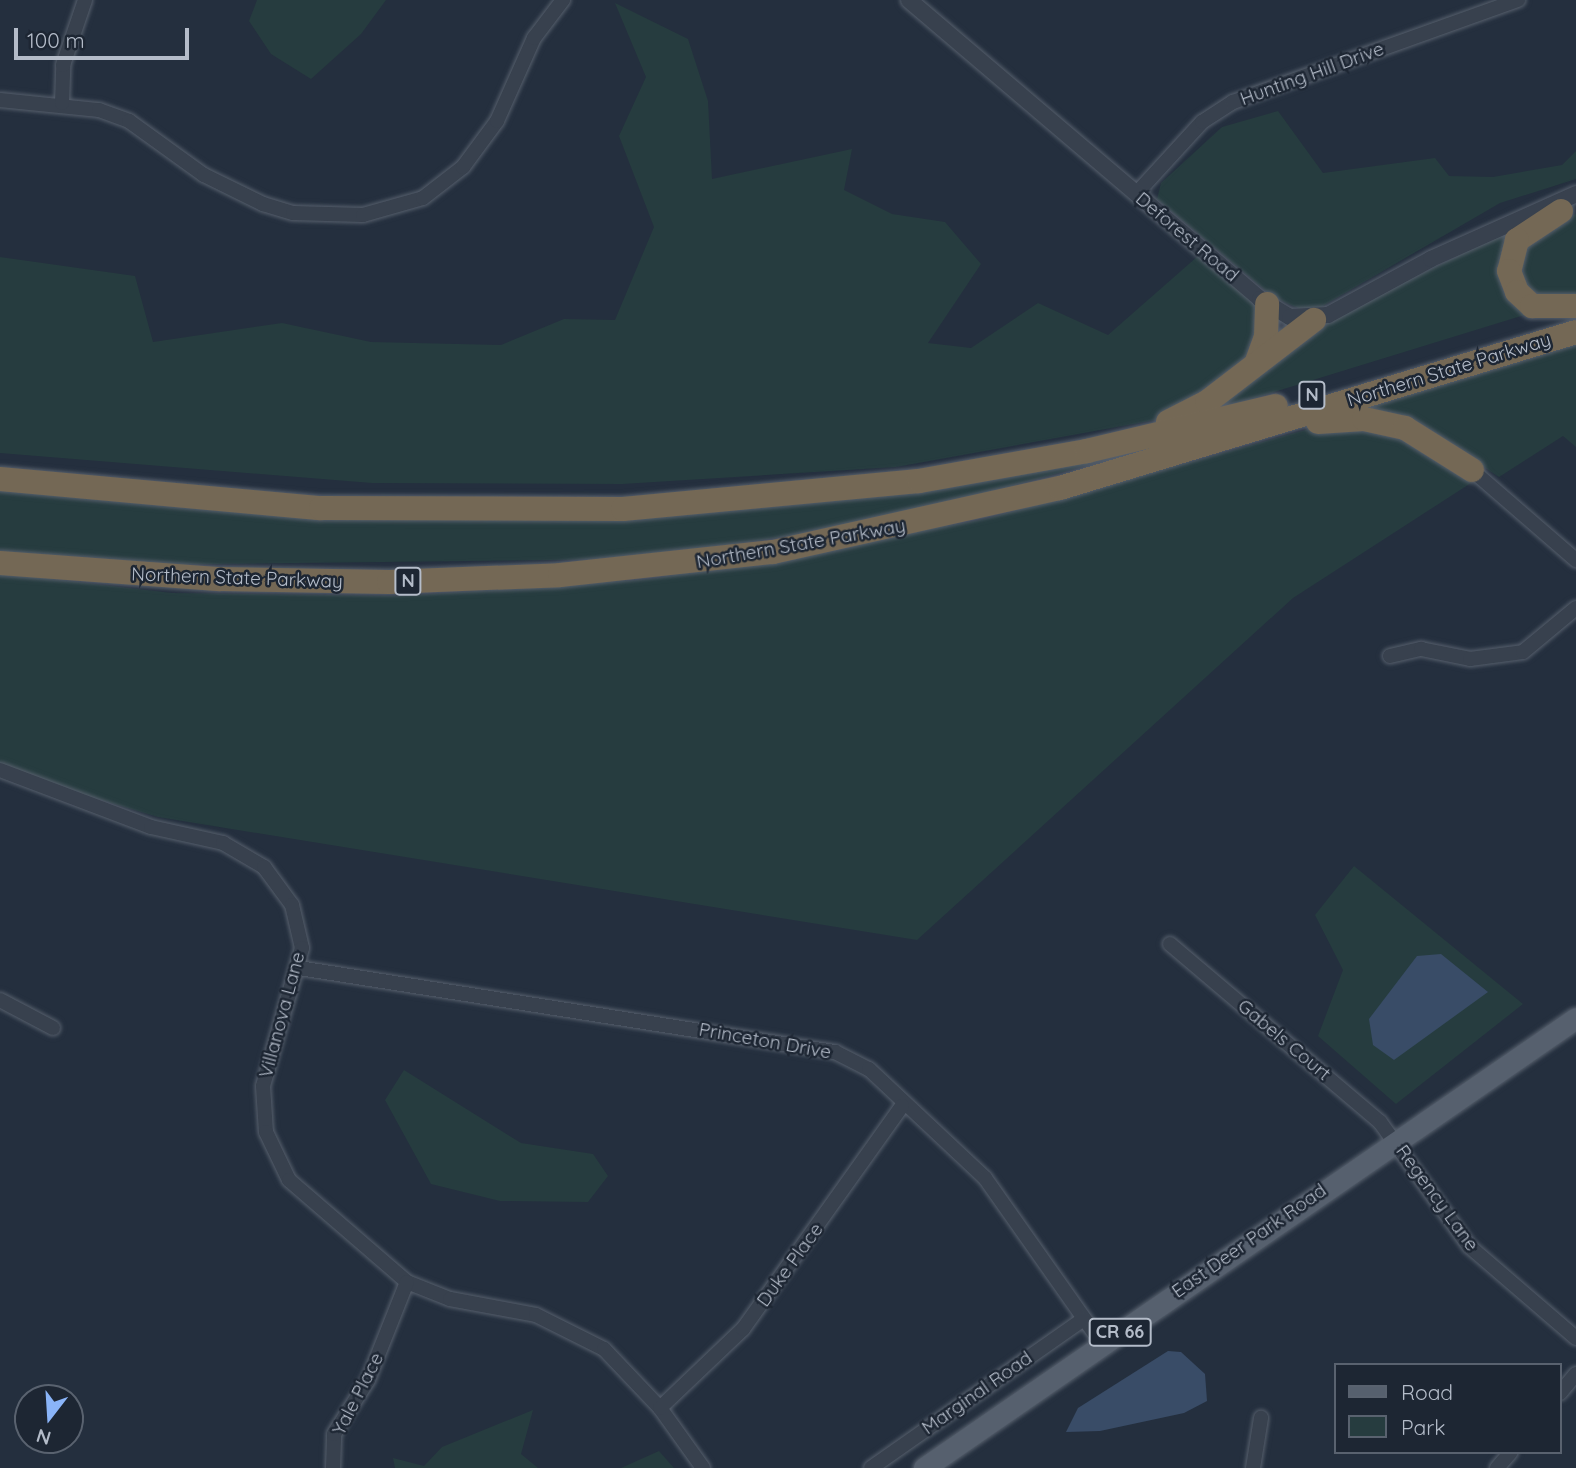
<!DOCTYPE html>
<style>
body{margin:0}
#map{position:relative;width:1576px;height:1468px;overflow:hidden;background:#242f3e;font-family:Quicksand,sans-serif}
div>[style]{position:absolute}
.green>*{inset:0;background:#263c3f}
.water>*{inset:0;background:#394c67}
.roads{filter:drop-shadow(0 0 2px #565f6c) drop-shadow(0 0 2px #565f6c)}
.minor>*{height:14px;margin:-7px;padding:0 7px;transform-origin:7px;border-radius:7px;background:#38414e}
.tertiary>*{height:16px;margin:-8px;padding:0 8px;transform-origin:8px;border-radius:8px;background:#38414e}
.primary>*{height:21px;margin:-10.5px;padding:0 10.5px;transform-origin:10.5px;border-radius:10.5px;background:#56606e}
.motorway>*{height:24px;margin:-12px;padding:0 12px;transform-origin:12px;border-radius:12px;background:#746855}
span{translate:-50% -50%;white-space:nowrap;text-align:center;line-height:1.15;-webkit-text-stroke:5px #1d2633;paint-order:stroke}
.shield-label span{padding:2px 5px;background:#1d2633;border:2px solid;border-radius:5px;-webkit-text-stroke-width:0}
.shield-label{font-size:18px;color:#b4bcc9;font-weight:700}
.street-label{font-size:19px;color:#b4bcc9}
.legend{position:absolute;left:1334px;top:1363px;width:228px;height:91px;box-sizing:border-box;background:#1d2633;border:2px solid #59626f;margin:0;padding:9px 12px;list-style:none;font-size:21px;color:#b4bcc9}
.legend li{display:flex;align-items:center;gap:14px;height:35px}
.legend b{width:35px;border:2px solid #59626f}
.north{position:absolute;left:14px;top:1384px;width:70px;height:70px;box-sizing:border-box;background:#1d2633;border:2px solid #59626f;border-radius:50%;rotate:197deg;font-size:19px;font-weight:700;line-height:28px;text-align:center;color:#b4bcc9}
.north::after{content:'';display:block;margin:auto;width:24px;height:32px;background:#8ab4f8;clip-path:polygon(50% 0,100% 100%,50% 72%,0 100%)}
.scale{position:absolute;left:14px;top:28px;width:175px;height:32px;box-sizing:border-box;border:4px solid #b4bcc9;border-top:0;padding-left:9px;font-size:21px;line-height:24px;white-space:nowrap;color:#b4bcc9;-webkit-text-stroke:5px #1d2633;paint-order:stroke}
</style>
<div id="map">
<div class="green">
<i style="clip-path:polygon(257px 0,386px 0,361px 34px,311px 79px,271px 54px,249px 21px)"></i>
<i style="clip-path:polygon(615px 3px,688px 39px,708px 101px,712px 179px,852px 149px,844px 190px,892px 214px,945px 222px,981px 264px,928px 343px,971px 348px,1038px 303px,1108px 335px,1198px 256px,1258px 306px,1263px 327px,1250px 360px,1161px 419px,896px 467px,622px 484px,372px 483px,0 453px,0 257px,135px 276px,153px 342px,282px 323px,371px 342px,501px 345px,564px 319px,615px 320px,654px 227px,619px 136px,646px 77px)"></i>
<i style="clip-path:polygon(1278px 111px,1323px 173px,1435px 158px,1449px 176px,1493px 177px,1562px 165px,1576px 151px,1576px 179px,1500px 203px,1321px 307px,1300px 309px,1273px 297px,1157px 199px,1161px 183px,1222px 127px)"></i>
<i style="clip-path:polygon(1576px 214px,1576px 298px,1557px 303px,1523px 288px,1516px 253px,1539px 226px)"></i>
<i style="clip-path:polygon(1512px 229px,1504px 250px,1531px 313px,1209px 412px,1208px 407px,1338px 315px)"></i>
<i style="clip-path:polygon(1576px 336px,1576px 447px,1563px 436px,1499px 477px,1417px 424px,1357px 408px)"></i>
<i style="clip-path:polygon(1334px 422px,1427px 446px,1471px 483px,1293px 598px,917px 940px,158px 817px,0 770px,0 573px,172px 593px,403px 596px,652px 579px,985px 519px)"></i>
<i style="clip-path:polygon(1165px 444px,877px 523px,635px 559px,135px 565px,0 552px,0 486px,479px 518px)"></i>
<i style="clip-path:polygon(1354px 866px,1523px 1004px,1396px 1104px,1318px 1036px,1343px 970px,1315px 915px)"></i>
<i style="clip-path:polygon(404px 1070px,521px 1143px,593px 1154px,608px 1176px,588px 1202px,500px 1201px,431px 1184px,385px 1100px)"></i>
<i style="clip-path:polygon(533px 1410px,521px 1454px,538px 1468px,395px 1468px,393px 1458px,424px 1466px,442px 1447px)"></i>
<i style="clip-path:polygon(659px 1451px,674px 1468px,621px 1468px)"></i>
</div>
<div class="water">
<i style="clip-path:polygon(1441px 954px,1488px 992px,1394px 1060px,1373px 1045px,1369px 1019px,1417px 956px)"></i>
<i style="clip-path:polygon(1168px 1351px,1181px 1352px,1205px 1374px,1207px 1401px,1184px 1413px,1100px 1431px,1066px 1432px,1078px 1408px)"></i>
</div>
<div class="roads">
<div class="minor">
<i style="left:0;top:100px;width:100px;rotate:5.8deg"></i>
<i style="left:99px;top:110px;width:32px;rotate:20deg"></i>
<i style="left:129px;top:121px;width:92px;rotate:35.8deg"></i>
<i style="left:204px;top:175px;width:66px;rotate:26.2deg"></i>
<i style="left:263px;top:204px;width:31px;rotate:17deg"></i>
<i style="left:293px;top:213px;width:70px;rotate:1.6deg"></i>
<i style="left:363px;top:215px;width:62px;rotate:-15.8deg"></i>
<i style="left:423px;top:198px;width:51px;rotate:-37.8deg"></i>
<i style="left:463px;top:167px;width:57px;rotate:-53.5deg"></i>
<i style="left:497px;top:121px;width:91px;rotate:-66deg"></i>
<i style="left:534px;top:38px;width:48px;rotate:-52.7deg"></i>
<i style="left:62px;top:103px;width:38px;rotate:-88deg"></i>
<i style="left:63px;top:65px;width:69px;rotate:-71.3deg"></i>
<i style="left:1136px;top:194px;width:98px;rotate:-47.5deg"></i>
<i style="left:1202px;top:122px;width:37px;rotate:-33deg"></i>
<i style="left:1233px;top:102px;width:303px;rotate:-19.7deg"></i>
<i style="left:1472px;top:470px;width:138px;rotate:40.9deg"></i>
<i style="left:1390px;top:656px;width:32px;rotate:-13deg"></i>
<i style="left:1421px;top:649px;width:50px;rotate:11.5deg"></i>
<i style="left:1470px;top:659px;width:53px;rotate:-7.5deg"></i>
<i style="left:1523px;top:652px;width:69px;rotate:-39.7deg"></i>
<i style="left:0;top:770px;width:161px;rotate:20.7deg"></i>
<i style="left:151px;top:827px;width:74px;rotate:12.5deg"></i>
<i style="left:223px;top:843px;width:48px;rotate:30.3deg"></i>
<i style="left:264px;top:867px;width:47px;rotate:53.6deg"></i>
<i style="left:292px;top:905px;width:44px;rotate:76.9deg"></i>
<i style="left:302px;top:948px;width:143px;rotate:105.8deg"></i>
<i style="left:263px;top:1086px;width:46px;rotate:86.3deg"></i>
<i style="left:266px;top:1132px;width:53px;rotate:64.4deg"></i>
<i style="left:289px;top:1180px;width:156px;rotate:40.8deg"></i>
<i style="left:407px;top:1282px;width:46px;rotate:21.6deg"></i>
<i style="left:450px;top:1299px;width:87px;rotate:10.5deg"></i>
<i style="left:536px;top:1315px;width:76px;rotate:26.6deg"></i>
<i style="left:604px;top:1349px;width:81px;rotate:46.5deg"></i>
<i style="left:660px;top:1408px;width:74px;rotate:54.4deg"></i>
<i style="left:1170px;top:944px;width:275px;rotate:40.3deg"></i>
<i style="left:1380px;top:1122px;width:153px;rotate:54.3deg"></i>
<i style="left:1469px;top:1246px;width:141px;rotate:40.7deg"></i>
<i style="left:299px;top:968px;width:543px;rotate:8.91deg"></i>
<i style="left:835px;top:1052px;width:38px;rotate:27deg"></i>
<i style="left:869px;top:1069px;width:159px;rotate:43.2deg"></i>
<i style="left:985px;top:1178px;width:203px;rotate:54.8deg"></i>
<i style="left:0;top:1000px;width:60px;rotate:27.8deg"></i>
<i style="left:1560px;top:1393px;width:25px;rotate:-50deg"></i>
<i style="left:660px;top:1408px;width:115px;rotate:-43.6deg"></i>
<i style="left:743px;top:1329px;width:274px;rotate:-54.5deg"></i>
<i style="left:333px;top:1468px;width:34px;rotate:-88deg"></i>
<i style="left:334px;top:1434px;width:64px;rotate:-57.8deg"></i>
<i style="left:368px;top:1380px;width:105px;rotate:-68.3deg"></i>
<i style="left:871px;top:1468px;width:260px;rotate:-35deg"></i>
<i style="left:1253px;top:1468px;width:51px;rotate:-80.9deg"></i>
<i style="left:1497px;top:1468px;width:21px;rotate:-49deg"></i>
</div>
<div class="tertiary">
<i style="left:909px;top:0;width:461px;rotate:40.4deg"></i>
<i style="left:1260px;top:299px;width:35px;rotate:31deg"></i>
<i style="left:1290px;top:317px;width:38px;rotate:-3deg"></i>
<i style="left:1328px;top:315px;width:117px;rotate:-28.5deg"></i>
<i style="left:1431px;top:259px;width:159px;rotate:-24.1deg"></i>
</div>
<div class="primary">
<i style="left:924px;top:1468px;width:792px;rotate:-34.61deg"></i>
</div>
<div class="motorway">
<i style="left:1561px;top:211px;width:53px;rotate:146.6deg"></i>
<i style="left:1517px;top:240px;width:32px;rotate:104deg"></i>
<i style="left:1509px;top:271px;width:22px;rotate:69deg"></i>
<i style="left:1517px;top:292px;width:21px;rotate:43deg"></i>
<i style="left:1532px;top:306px;width:44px"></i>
<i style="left:1256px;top:364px;width:29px;rotate:-70deg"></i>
<i style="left:1266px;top:337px;width:33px;rotate:-88deg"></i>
<i style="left:1168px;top:422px;width:44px;rotate:-27.1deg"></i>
<i style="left:1207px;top:402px;width:135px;rotate:-37.5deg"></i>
<i style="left:1318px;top:422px;width:46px;rotate:-3.7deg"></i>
<i style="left:1364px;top:419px;width:42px;rotate:12.4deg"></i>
<i style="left:1405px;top:428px;width:79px;rotate:32.1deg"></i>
<i style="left:0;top:479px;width:322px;rotate:5.2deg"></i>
<i style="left:321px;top:508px;width:302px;rotate:0.2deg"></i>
<i style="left:623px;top:509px;width:297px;rotate:-5.4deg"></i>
<i style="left:919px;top:481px;width:171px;rotate:-10.1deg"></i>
<i style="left:1087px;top:451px;width:194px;rotate:-13.4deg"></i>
<i style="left:0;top:563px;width:221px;rotate:4.2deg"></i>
<i style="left:220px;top:579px;width:169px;rotate:1deg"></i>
<i style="left:389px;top:582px;width:171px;rotate:-2.3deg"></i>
<i style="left:560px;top:575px;width:214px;rotate:-6.2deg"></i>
<i style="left:773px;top:552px;width:294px;rotate:-12.6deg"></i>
<i style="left:1060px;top:488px;width:539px;rotate:-16.82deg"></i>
</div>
</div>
<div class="shield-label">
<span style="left:1312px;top:395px">N</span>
<span style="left:408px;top:581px">N</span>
<span style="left:1120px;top:1332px">CR 66</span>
</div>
<div class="street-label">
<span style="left:1312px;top:74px;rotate:-20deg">Hunting Hill Drive</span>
<span style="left:1187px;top:237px;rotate:40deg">Deforest Road</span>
<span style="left:1449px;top:370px;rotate:-17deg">Northern State Parkway</span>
<span style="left:801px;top:544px;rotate:-10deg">Northern State Parkway</span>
<span style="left:237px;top:578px;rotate:2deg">Northern State Parkway</span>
<span style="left:282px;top:1015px;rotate:-75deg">Villanova Lane</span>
<span style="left:1284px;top:1040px;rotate:40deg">Gabels Court</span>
<span style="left:765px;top:1041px;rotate:10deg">Princeton Drive</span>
<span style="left:1437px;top:1198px;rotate:54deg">Regency Lane</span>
<span style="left:1249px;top:1241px;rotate:-35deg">East Deer Park Road</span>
<span style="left:790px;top:1265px;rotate:-54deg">Duke Place</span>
<span style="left:977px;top:1393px;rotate:-35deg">Marginal Road</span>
<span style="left:358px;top:1394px;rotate:-63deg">Yale Place</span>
</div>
<ul class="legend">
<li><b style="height:9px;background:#56606e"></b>Road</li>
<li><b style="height:19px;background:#263c3f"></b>Park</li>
</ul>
<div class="north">N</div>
<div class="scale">100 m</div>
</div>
